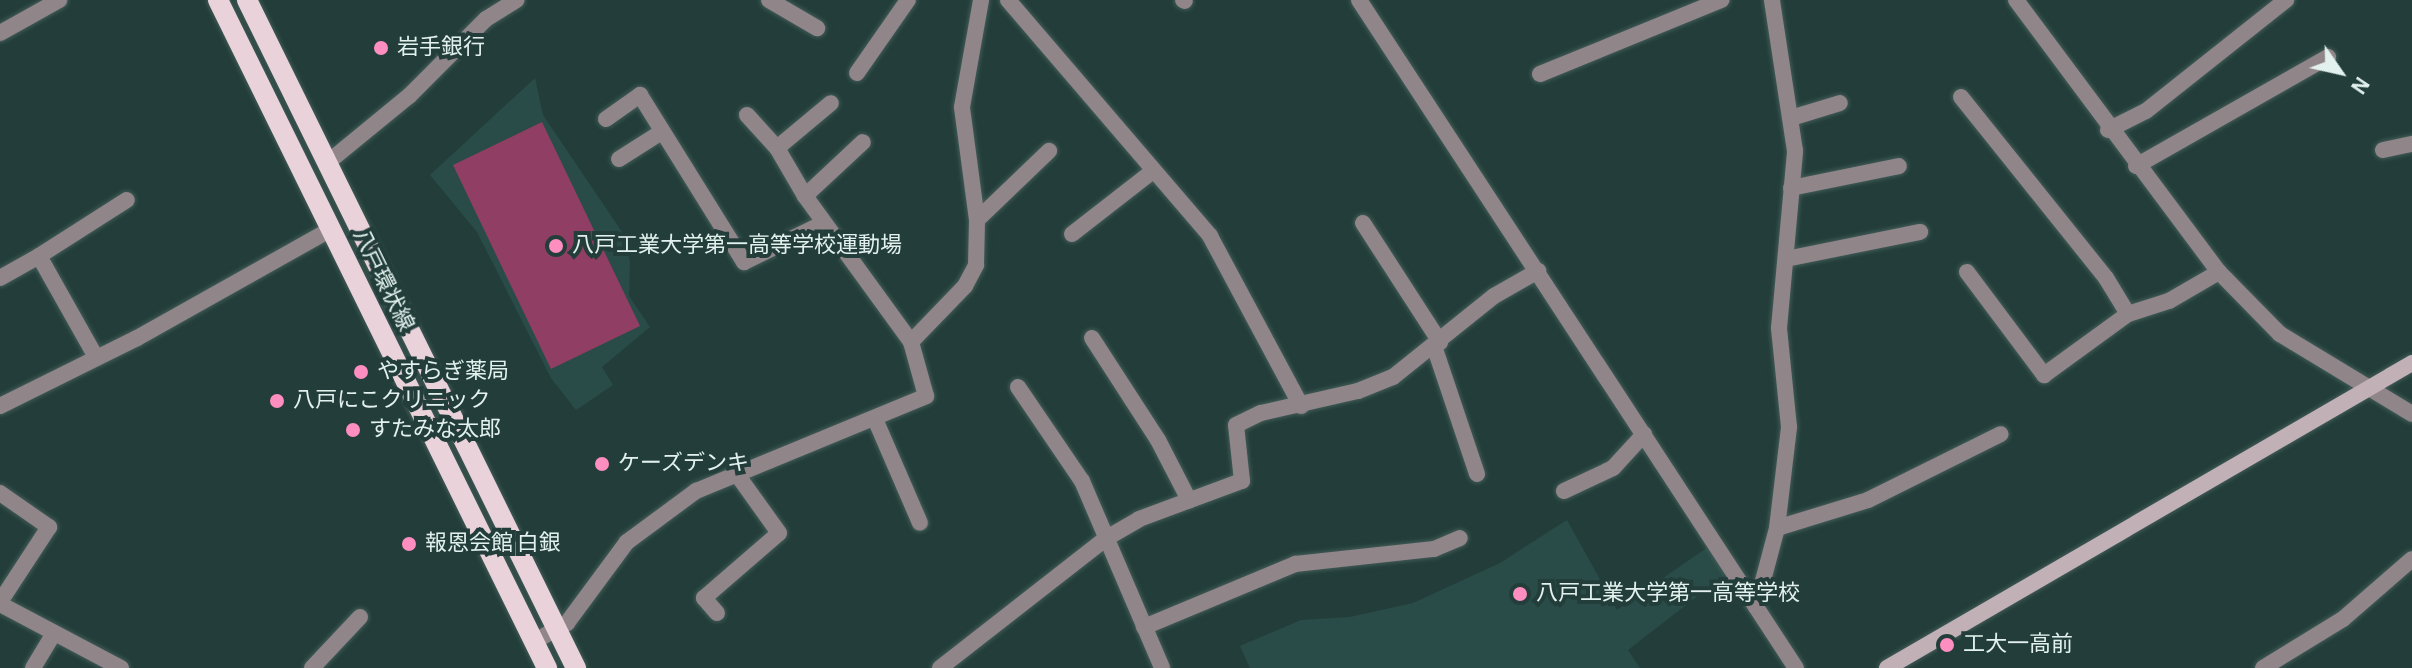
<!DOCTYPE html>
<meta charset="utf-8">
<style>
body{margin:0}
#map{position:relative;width:2412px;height:668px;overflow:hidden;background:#233e3a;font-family:"Alegreya Sans","Noto Sans JP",sans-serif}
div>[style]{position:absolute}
.built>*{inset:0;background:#294c48}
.green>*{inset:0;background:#903e64}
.roads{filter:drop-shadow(0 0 2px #425b57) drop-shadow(0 0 2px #425b57)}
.street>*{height:16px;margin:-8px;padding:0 8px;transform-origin:8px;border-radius:8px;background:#908589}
.secondary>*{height:16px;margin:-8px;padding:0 8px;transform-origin:8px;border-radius:8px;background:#c2b0b7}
.primary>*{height:20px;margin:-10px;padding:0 10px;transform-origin:10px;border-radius:10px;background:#e9d2da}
.dots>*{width:22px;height:22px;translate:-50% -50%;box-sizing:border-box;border:4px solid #233e3a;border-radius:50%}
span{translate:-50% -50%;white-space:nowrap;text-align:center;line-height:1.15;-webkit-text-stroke:8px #233e3a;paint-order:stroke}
.poi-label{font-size:22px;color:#e2f1ee}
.left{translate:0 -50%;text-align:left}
.street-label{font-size:22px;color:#e2f1ee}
.north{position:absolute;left:2300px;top:32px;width:80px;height:80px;-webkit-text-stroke:6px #233e3a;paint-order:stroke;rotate:124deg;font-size:22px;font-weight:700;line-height:32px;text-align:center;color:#e2f1ee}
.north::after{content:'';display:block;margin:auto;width:28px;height:36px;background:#e2f1ee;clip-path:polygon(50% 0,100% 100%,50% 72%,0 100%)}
</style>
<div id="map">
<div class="built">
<i style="clip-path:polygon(535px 78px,543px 115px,622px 232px,630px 261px,629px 296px,650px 327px,602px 367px,613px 385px,576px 410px,551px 378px,477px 232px,430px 175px)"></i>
<i style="clip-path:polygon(1567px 520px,1617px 610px,1708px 547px,1726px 574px,1628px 650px,1640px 668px,1250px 668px,1240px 646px,1301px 620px,1350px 617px,1413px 603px,1500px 563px)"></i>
</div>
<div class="green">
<i style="clip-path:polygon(542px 122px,640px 326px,551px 369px,453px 165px)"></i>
</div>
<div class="roads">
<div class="street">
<i style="left:769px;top:0;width:56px;rotate:30.3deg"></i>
<i style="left:1008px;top:0;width:311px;rotate:49.4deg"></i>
<i style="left:1210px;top:236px;width:193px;rotate:61.8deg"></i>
<i style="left:1183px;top:0;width:2px;rotate:27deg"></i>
<i style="left:1359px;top:0;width:798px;rotate:56.81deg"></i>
<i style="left:2016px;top:0;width:339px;rotate:53.3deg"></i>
<i style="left:2219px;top:272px;width:87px;rotate:45.5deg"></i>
<i style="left:2280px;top:334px;width:154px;rotate:31.2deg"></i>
<i style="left:0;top:33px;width:68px;rotate:-29.2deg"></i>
<i style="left:857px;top:73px;width:89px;rotate:-55.1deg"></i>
<i style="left:1540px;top:74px;width:196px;rotate:-22.2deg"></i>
<i style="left:1961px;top:97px;width:232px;rotate:51.3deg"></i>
<i style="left:2106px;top:278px;width:42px;rotate:58.6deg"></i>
<i style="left:747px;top:115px;width:45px;rotate:47.7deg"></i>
<i style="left:777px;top:148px;width:56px;rotate:59.7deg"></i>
<i style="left:805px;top:196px;width:180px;rotate:54deg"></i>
<i style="left:1791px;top:118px;width:51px;rotate:-17deg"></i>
<i style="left:606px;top:119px;width:42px;rotate:-35.2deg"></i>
<i style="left:640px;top:95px;width:197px;rotate:58.1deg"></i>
<i style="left:744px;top:262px;width:89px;rotate:-26deg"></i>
<i style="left:2108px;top:130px;width:42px;rotate:-26.6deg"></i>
<i style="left:2146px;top:111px;width:179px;rotate:-38.4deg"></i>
<i style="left:777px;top:148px;width:70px;rotate:-39.8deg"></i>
<i style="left:2383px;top:150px;width:30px;rotate:-12deg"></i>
<i style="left:619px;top:159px;width:49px;rotate:-32.4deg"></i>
<i style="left:327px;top:163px;width:106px;rotate:-39.3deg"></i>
<i style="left:409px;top:96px;width:109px;rotate:-45deg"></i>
<i style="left:486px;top:19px;width:36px;rotate:-32deg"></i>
<i style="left:2136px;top:166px;width:221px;rotate:-29.6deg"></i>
<i style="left:1791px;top:188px;width:110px;rotate:-11.5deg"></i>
<i style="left:805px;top:196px;width:79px;rotate:-43deg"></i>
<i style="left:977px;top:220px;width:100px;rotate:-43.8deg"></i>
<i style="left:1363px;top:223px;width:142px;rotate:57.1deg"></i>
<i style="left:1072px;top:234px;width:103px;rotate:-37.9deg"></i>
<i style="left:39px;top:256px;width:104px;rotate:-32.5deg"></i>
<i style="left:1786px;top:259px;width:137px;rotate:-11.4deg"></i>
<i style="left:1967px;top:272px;width:129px;rotate:53.2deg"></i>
<i style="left:2044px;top:375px;width:104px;rotate:-36deg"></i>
<i style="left:2128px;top:314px;width:43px;rotate:-17.6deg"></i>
<i style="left:2169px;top:301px;width:58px;rotate:-30.1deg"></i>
<i style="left:0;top:278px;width:45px;rotate:-29.4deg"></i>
<i style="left:39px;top:256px;width:116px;rotate:60.6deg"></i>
<i style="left:1092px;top:338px;width:121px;rotate:57.1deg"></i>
<i style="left:1158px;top:440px;width:68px;rotate:62.7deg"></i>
<i style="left:1434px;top:346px;width:135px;rotate:71.4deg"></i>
<i style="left:1018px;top:387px;width:114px;rotate:55.8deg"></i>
<i style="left:1082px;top:481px;width:203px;rotate:66.8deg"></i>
<i style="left:0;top:406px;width:153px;rotate:-26.4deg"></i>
<i style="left:137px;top:338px;width:223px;rotate:-29.3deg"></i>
<i style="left:875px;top:419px;width:113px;rotate:66.6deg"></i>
<i style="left:1564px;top:491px;width:54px;rotate:-25.1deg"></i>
<i style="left:1613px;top:468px;width:46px;rotate:-47.6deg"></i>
<i style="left:0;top:493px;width:60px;rotate:34.8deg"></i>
<i style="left:49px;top:527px;width:90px;rotate:123.2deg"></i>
<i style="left:1777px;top:528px;width:95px;rotate:-17.1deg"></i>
<i style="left:1868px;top:500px;width:148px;rotate:-26.4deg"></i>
<i style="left:0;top:604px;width:137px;rotate:27.9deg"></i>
<i style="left:1756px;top:607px;width:82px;rotate:-75.1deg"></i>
<i style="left:1777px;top:528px;width:102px;rotate:-83.2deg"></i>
<i style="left:1789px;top:427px;width:100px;rotate:-95.8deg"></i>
<i style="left:1779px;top:328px;width:178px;rotate:-84.8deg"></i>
<i style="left:1795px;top:151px;width:153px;rotate:-98.7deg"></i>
<i style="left:717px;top:613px;width:20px;rotate:-131deg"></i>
<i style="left:704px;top:598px;width:99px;rotate:-40.9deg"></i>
<i style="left:779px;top:533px;width:74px;rotate:-125.6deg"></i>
<i style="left:1144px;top:627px;width:164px;rotate:-22.6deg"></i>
<i style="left:1295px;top:564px;width:140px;rotate:-6.2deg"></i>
<i style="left:1434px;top:549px;width:28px;rotate:-23deg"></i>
<i style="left:535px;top:641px;width:37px;rotate:-29deg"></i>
<i style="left:567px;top:623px;width:101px;rotate:-53.5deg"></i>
<i style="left:627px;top:542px;width:86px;rotate:-36.5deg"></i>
<i style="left:696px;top:491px;width:249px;rotate:-22.4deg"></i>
<i style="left:926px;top:396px;width:56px;rotate:-105.5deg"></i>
<i style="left:911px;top:342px;width:78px;rotate:-46deg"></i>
<i style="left:965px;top:286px;width:24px;rotate:-62deg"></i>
<i style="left:976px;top:265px;width:45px;rotate:-88.7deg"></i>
<i style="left:977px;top:220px;width:114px;rotate:-97.6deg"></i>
<i style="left:962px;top:107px;width:109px;rotate:-79.9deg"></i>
<i style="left:33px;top:668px;width:41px;rotate:-59deg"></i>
<i style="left:312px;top:668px;width:70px;rotate:-46.7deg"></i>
<i style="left:940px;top:668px;width:209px;rotate:-38deg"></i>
<i style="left:1105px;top:539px;width:39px;rotate:-30deg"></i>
<i style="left:1139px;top:519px;width:110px;rotate:-20.3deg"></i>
<i style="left:1242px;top:481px;width:56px;rotate:-96.1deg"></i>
<i style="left:1236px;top:425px;width:28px;rotate:-26deg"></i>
<i style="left:1261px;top:413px;width:99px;rotate:-12.8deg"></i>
<i style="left:1358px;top:391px;width:38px;rotate:-22deg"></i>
<i style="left:1393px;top:377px;width:129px;rotate:-38.7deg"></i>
<i style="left:1494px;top:296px;width:51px;rotate:-29.6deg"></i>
<i style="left:2263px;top:668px;width:94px;rotate:-31.5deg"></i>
<i style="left:2343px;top:619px;width:91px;rotate:-41deg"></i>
</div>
<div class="secondary">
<i style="left:1887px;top:668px;width:607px;rotate:-30.15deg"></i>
</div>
<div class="primary">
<i style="left:218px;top:0;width:745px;rotate:63.78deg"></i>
<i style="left:247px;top:0;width:745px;rotate:63.78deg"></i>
</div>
</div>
<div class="dots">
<i style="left:381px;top:48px;background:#fd8ebf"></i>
<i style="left:556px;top:246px;background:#fd8ebf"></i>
<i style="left:361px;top:372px;background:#fd8ebf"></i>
<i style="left:277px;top:401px;background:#fd8ebf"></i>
<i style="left:353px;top:430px;background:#fd8ebf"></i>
<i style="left:602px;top:464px;background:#fd8ebf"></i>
<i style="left:409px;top:544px;background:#fd8ebf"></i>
<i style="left:1520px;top:594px;background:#fd8ebf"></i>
<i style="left:1947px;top:645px;background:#fd8ebf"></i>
</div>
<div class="poi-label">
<span class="left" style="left:397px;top:48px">岩手銀行</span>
<span class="left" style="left:572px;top:246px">八戸工業大学第一高等学校運動場</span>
<span class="left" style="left:377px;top:372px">やすらぎ薬局</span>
<span class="left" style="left:293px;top:401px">八戸にこクリニック</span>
<span class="left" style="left:369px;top:430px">すたみな太郎</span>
<span class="left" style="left:618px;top:464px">ケーズデンキ</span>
<span class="left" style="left:425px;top:544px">報恩会館 白銀</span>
<span class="left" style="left:1536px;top:594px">八戸工業大学第一高等学校</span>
<span class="left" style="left:1963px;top:645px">工大一高前</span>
</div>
<div class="street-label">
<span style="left:383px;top:280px;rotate:64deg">八戸環状線</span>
</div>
<div class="north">N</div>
</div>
